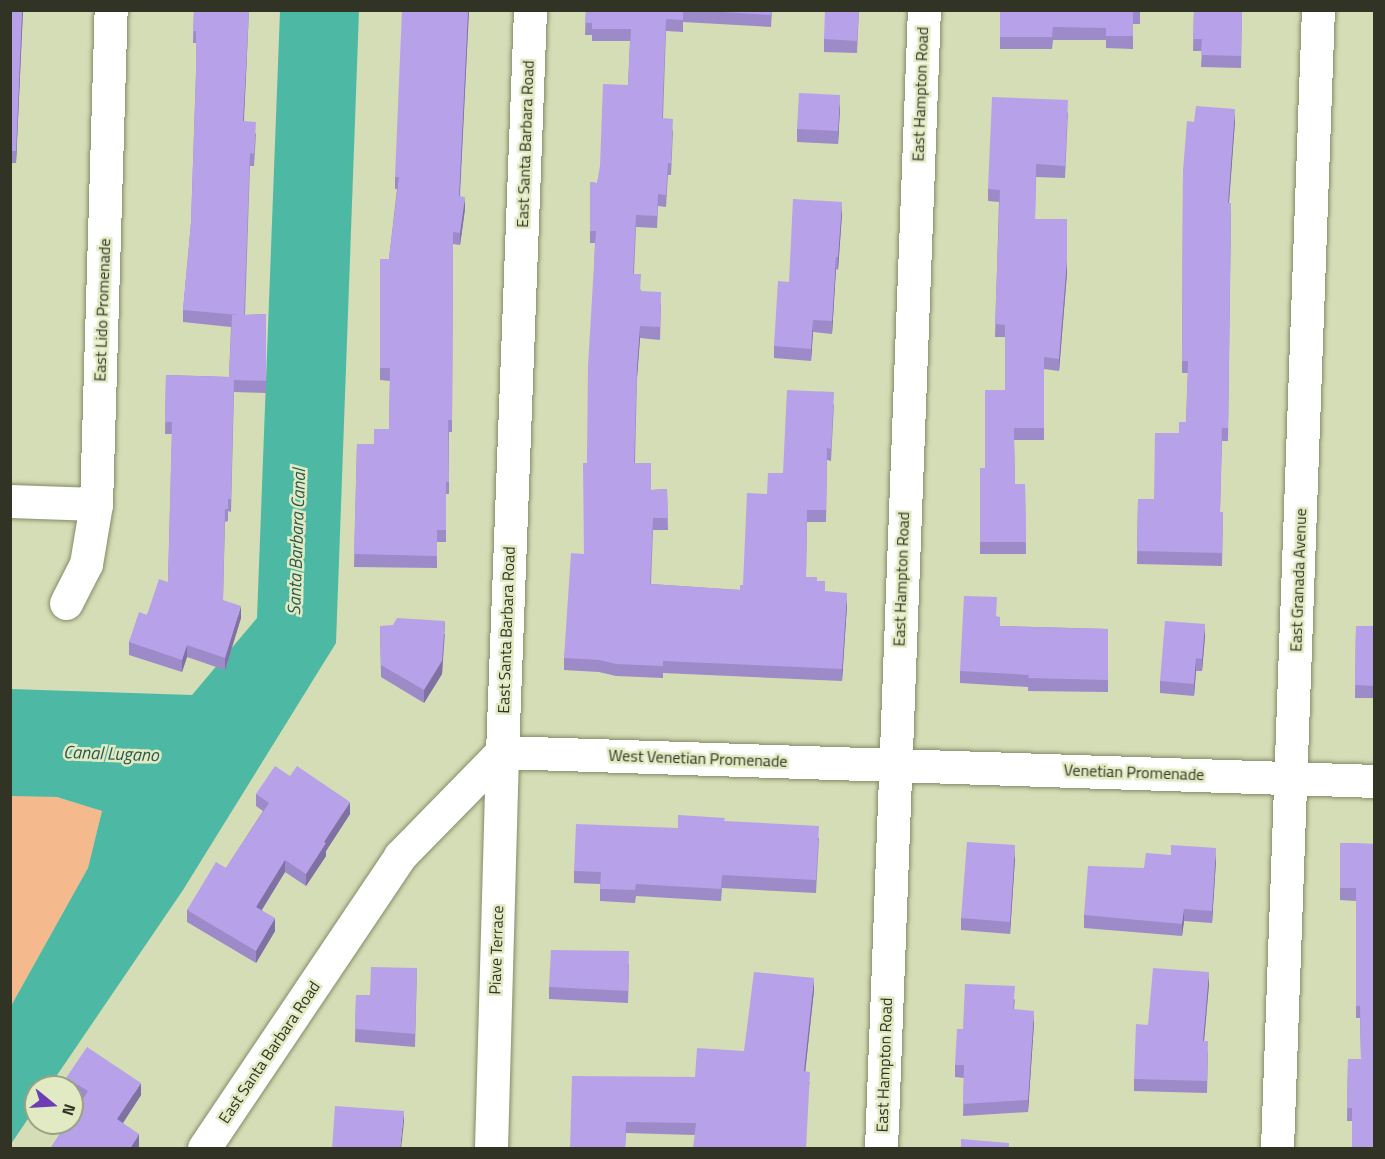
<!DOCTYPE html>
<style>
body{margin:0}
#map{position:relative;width:1385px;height:1159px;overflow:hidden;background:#d4ddb6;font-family:"Titillium Web",sans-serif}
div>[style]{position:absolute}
.green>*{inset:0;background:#f4b98c}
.water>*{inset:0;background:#4db9a4}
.roads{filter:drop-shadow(0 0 2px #848c67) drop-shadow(0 0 2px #848c67)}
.minor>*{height:33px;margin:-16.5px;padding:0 16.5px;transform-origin:16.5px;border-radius:16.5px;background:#fff}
.wall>*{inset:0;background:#9d8ac8}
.shaded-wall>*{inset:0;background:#8071a3}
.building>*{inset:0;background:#b7a1e9}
span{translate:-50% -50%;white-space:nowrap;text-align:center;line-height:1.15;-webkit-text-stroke:5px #e1eac2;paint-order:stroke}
.street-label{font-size:16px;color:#313425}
.water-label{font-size:18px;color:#29584e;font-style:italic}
.frame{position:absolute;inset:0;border:12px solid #313425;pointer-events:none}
.north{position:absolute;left:24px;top:1075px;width:60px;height:60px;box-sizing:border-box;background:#e1eac2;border:2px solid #9ba183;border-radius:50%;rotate:108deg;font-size:16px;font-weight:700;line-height:24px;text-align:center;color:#313425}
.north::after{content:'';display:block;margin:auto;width:21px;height:27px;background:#6e3db5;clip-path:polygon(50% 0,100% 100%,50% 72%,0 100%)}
</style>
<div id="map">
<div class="green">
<i style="clip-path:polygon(11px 796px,57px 797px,102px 811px,88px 868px,11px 1006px)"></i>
</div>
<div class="water">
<i style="clip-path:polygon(280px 11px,359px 11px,336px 643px,183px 890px,49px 1087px,36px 1087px,36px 1107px,11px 1144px,11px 1006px,88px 868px,102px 811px,57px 797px,11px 796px,11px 689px,192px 695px,257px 618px)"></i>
</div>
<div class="roads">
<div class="minor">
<i style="left:10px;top:501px;width:86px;rotate:2deg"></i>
<i style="left:66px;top:603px;width:44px;rotate:-62.9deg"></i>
<i style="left:86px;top:564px;width:61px;rotate:-80.5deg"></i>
<i style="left:96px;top:504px;width:494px;rotate:-88.3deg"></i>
<i style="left:204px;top:1148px;width:352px;rotate:-56.1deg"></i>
<i style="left:400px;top:856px;width:146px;rotate:-45.6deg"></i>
<i style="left:502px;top:752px;width:743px;rotate:-87.84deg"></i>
<i style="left:491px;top:1148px;width:396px;rotate:-88.4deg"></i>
<i style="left:502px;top:752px;width:872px;rotate:1.9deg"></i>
<i style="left:881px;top:1148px;width:1139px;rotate:-87.84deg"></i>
<i style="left:1277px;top:1148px;width:1139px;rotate:-87.94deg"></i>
</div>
</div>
<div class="wall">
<i style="clip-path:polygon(10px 10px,23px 10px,16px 163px,10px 163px)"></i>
<i style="clip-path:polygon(194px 10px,249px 10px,244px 121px,256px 134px,254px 166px,250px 166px,245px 315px,266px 314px,266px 393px,234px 392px,231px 512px,228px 511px,228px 521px,225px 522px,223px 600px,241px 618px,225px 670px,187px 657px,182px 672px,129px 655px,129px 642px,168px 582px,172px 434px,165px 434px,166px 375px,229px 377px,231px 327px,183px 322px,183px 310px,191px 223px,196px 73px,196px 43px,193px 43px)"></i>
<i style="clip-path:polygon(469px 10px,460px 196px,465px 209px,460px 245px,453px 244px,452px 432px,449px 432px,449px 494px,446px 494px,446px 542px,437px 542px,437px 568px,354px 567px,357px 444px,374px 444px,389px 429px,390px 381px,380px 380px,380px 259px,389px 259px,397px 189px,395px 189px,395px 177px)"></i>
<i style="clip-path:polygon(586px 10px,772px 10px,771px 27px,683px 22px,683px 32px,666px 31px,663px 118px,673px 131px,671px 175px,668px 175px,666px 207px,658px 206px,657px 228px,636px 227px,634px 274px,641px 291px,661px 304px,660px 340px,640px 338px,637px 378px,635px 463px,651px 490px,667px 489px,668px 530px,653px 530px,651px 584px,740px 590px,743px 585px,767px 494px,834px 404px,831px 461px,827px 460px,826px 522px,807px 522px,806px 577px,817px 581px,825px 591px,847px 605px,842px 681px,663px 673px,663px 678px,616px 676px,599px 672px,564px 670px,564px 658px,584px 554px,595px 243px,590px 243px,590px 182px,597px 183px,628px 85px,630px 41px,592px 41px,592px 35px,585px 35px)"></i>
<i style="clip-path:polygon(859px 10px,857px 53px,824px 52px,824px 39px)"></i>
<i style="clip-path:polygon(1000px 10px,1140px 10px,1140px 24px,1133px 24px,1133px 49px,1106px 48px,1106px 40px,1053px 40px,1052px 49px,1000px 49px)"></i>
<i style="clip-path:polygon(1194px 10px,1242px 10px,1241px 68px,1201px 67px,1202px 51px,1193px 51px)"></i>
<i style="clip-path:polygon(840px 107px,838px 144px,797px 142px,797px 129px)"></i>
<i style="clip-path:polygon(1068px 112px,1065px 178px,1036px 177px,1035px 219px,1067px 273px,1059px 371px,1044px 369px,1044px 440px,1014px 440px,1015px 484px,1025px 484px,1026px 554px,980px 554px,980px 468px,985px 468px,1005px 390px,1005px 337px,995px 337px,999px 202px,988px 201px,988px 189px)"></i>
<i style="clip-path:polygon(1235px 121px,1229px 203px,1231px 215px,1228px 441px,1222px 441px,1220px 512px,1223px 512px,1222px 566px,1137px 564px,1138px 499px,1154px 499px,1179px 433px,1186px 422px,1188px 373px,1182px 373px,1183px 171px,1194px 122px)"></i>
<i style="clip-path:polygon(842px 214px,838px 270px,836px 269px,832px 334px,813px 332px,811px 361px,774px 358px,774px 346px,789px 282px)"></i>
<i style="clip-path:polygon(997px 616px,1000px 626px,1108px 629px,1108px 692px,1028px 691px,1028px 687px,960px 683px,960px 671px)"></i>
<i style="clip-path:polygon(380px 626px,445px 634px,442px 674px,424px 703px,381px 677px)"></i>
<i style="clip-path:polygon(1356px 626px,1374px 626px,1374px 698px,1355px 698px)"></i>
<i style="clip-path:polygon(1205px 636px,1202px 671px,1196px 671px,1194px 696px,1160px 693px,1160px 681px)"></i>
<i style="clip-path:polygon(256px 794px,350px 814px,326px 851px,326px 856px,306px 886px,285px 872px,262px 910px,275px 931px,256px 963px,187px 922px,187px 910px,226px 868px,263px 811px,256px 806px)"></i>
<i style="clip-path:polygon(724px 821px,819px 838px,816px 893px,722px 888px,721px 901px,636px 896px,635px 903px,600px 901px,600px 884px,574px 883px,574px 871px,678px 828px)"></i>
<i style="clip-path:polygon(1340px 843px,1374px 844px,1374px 1149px,1352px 1121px,1347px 1121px,1348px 1059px,1361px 1059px,1360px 1018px,1356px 1018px,1356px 901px,1340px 900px)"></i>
<i style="clip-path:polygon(1015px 858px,1010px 934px,961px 930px,961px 918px)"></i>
<i style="clip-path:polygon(1216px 860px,1212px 923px,1184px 921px,1182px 936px,1084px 928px,1084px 915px,1144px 868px)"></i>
<i style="clip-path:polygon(629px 964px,628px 1003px,549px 999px,549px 987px)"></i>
<i style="clip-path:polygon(417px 968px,415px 1047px,355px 1042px,356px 995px,370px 995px)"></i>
<i style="clip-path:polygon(1209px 984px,1204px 1041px,1208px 1053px,1207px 1093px,1134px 1091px,1134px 1079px,1148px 1025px)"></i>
<i style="clip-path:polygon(814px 990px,805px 1072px,810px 1084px,694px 1135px,626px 1133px,625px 1149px,570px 1149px,695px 1077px,744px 1051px)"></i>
<i style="clip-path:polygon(1015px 999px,1014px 1009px,1034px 1023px,1028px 1112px,963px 1116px,964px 1078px,955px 1077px,955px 1065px,963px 1029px)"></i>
<i style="clip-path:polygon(66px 1078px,141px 1095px,123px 1123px,139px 1146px,138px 1149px,50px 1149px,82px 1100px,72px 1094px,72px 1087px,66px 1087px)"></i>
</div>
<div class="shaded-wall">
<i style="clip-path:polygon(22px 10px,23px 10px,16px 163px,16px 151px)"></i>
<i style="clip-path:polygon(249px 10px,243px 134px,243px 121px)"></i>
<i style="clip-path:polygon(468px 10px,469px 10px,459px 208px,459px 196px)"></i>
<i style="clip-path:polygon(840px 95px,840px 107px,838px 144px,838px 131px)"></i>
<i style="clip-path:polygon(1235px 109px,1235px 121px,1228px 215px,1228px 203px)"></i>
<i style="clip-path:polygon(465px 197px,465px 209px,460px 245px,460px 233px)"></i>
<i style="clip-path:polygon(842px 202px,842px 214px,838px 270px,838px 257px)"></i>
<i style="clip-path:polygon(1067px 219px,1067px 273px,1059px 371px,1059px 359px)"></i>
<i style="clip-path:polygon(836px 257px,836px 269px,832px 334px,832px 321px)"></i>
<i style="clip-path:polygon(813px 320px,813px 332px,811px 361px,811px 349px)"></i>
<i style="clip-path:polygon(640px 326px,640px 338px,637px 378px,637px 366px)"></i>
<i style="clip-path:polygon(847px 593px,847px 605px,842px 681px,842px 669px)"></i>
<i style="clip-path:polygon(241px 606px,241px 618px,225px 670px,225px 658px)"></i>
<i style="clip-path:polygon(445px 621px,442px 674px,424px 703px,424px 690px)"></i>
<i style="clip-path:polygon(1205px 624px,1205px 636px,1202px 671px,1202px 659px)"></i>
<i style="clip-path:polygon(187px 645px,187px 657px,182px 672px,182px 660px)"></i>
<i style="clip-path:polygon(1196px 658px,1196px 671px,1194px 696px,1194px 684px)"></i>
<i style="clip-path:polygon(350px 802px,350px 814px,326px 851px,326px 856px,306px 886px,306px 874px,324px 842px)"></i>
<i style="clip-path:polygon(1015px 845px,1015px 858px,1010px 934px,1010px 922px)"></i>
<i style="clip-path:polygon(1216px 848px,1216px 860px,1212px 923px,1212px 911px)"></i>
<i style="clip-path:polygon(285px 860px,285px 872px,256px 919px,256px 907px)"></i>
<i style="clip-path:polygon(1184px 909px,1184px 921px,1182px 936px,1182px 924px)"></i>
<i style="clip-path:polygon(275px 918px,275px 931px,256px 963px,256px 951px)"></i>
<i style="clip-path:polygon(1209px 972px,1209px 984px,1203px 1053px,1203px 1041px)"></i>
<i style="clip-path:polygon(814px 978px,814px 990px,804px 1083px,804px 1071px)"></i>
<i style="clip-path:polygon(1034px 1011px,1034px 1023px,1028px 1112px,1028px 1100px)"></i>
<i style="clip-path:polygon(141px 1083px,141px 1095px,117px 1132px,117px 1119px)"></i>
<i style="clip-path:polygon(404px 1111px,404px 1122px,401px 1149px,400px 1149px)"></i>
<i style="clip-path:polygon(139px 1134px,139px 1146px,138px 1149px,130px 1149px)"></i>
</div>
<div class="building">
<i style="clip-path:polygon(10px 10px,22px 10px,16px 151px,10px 151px)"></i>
<i style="clip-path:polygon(194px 10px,249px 10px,243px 121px,256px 122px,254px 154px,250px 153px,244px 315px,266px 314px,266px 381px,234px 380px,231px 499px,228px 499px,228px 509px,225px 509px,223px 600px,241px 606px,225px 658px,187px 645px,182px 660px,129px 642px,139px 612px,147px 615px,159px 579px,168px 582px,172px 422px,165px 422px,166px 375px,229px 377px,232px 315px,239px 315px,183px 310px,191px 223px,196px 72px,196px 31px,193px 31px)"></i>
<i style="clip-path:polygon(402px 10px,468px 10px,459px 196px,465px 197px,460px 233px,453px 232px,452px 420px,448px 420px,449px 482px,446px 482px,446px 530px,437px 530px,437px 556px,354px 554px,357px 444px,374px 444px,374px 429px,389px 429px,390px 368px,380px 368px,380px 259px,389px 259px,399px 177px,395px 177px)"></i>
<i style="clip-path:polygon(586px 10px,683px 10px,683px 20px,666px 19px,662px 118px,673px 119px,671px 163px,668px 163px,666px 195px,658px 194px,657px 216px,636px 215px,633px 274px,641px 274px,640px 291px,661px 292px,660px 327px,640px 326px,637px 366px,634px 463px,651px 463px,651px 490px,667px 489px,668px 518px,653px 518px,650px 584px,740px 590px,740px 585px,743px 585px,747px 493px,767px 494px,768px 473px,783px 473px,787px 390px,834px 392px,831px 449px,827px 448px,826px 510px,807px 510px,806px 577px,817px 577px,817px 581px,825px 581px,825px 591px,847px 593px,842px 669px,663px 661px,663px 666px,616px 664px,599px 660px,564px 658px,571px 553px,584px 554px,583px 463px,587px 463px,588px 366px,596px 231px,590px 231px,590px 182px,597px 183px,600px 166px,603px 84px,628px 85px,631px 29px,592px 29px,592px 23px,585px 23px)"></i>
<i style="clip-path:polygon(689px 10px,771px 10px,771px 15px)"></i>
<i style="clip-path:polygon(825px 10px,859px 10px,857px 41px,824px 39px)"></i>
<i style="clip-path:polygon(1000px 10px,1140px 10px,1140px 12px,1133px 12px,1133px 36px,1106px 36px,1106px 28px,1053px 27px,1052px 37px,1000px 37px)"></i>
<i style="clip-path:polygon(1194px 10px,1242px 10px,1241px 56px,1201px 55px,1202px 39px,1193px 39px)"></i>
<i style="clip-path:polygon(799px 93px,840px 95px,838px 131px,797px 129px)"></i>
<i style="clip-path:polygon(992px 97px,1068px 100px,1065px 166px,1036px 164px,1035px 219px,1067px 219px,1067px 261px,1059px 359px,1044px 357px,1044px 428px,1014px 428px,1015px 484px,1025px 484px,1026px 542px,980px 542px,980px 468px,985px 468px,985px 390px,1005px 390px,1005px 325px,995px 324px,1000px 190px,988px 189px)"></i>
<i style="clip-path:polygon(1196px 106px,1235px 109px,1228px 203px,1231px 203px,1228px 428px,1222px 428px,1220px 512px,1223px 512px,1222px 553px,1137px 551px,1138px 499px,1154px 499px,1155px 433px,1179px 433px,1179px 422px,1186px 422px,1188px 361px,1182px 361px,1183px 171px,1187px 121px,1194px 122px)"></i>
<i style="clip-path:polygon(793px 199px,842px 202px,838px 257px,836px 257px,832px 321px,813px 320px,811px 349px,774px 346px,778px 281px,789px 282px)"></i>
<i style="clip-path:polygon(964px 596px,997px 597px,996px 616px,1000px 617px,1000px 626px,1108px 629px,1108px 680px,1028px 678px,1029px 675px,960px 671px)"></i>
<i style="clip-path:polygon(397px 618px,445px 621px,442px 661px,424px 690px,381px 665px,380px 626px,393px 625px)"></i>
<i style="clip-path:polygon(1165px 621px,1205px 624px,1202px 659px,1196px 658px,1194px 684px,1160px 681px)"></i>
<i style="clip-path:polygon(1356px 626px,1374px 626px,1374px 686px,1355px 685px)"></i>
<i style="clip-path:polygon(275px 766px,290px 776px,297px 766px,350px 802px,324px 842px,326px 843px,306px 874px,285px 860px,256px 907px,275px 918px,256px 951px,187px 910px,216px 862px,226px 868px,269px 803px,256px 794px)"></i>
<i style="clip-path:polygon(678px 815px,725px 818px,724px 821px,819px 826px,816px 880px,722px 875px,721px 889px,636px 884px,635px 890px,600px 889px,601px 872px,574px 871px,576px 824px,678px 828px)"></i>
<i style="clip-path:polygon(967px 842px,1015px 845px,1010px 922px,961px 918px)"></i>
<i style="clip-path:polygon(1340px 843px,1374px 844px,1374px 1149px,1352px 1149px,1352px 1108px,1347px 1108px,1348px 1059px,1361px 1059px,1360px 1006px,1356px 1006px,1356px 888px,1340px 888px)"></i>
<i style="clip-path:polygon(1171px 845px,1216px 848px,1212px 911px,1184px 909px,1182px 924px,1084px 915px,1088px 866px,1144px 868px,1146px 853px,1171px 855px)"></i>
<i style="clip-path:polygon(551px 950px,629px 951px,628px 991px,549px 987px)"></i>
<i style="clip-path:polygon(371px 967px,417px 968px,415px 1034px,355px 1029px,356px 995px,370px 995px)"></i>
<i style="clip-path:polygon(1153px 968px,1209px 972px,1203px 1041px,1208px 1041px,1207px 1081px,1134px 1079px,1136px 1024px,1148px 1025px)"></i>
<i style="clip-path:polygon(754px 972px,814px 978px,804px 1071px,810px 1072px,806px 1149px,693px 1149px,696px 1123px,626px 1122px,625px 1149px,570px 1149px,572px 1076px,695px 1077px,697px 1048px,744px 1051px)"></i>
<i style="clip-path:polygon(965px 984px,1015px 986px,1013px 1009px,1034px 1011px,1028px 1100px,963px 1104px,964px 1065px,955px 1065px,957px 1029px,963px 1029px)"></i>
<i style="clip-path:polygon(87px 1047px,141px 1083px,117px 1119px,139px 1134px,130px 1149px,50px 1149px,67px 1123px,72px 1123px,72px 1116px,88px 1091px,66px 1078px)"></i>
<i style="clip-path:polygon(335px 1106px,404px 1111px,400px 1149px,332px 1149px)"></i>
<i style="clip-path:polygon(961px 1139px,1009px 1143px,1009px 1149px,961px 1149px)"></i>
</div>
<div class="street-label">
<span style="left:920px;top:94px;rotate:-88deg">East Hampton Road</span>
<span style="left:525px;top:144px;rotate:-88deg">East Santa Barbara Road</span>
<span style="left:102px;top:310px;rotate:-88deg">East Lido Promenade</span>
<span style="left:901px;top:579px;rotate:-88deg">East Hampton Road</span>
<span style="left:1298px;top:580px;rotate:-88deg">East Granada Avenue</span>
<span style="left:506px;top:630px;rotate:-88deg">East Santa Barbara Road</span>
<span style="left:698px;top:758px;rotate:2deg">West Venetian Promenade</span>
<span style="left:1134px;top:772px;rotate:2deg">Venetian Promenade</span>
<span style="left:496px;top:950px;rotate:-88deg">Piave Terrace</span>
<span style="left:269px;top:1052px;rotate:-56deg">East Santa Barbara Road</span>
<span style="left:884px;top:1065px;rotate:-88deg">East Hampton Road</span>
</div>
<div class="water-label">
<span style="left:297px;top:542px;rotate:-88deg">Santa Barbara Canal</span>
<span style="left:111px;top:754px;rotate:2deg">Canal Lugano</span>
</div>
<div class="frame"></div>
<div class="north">N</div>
</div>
